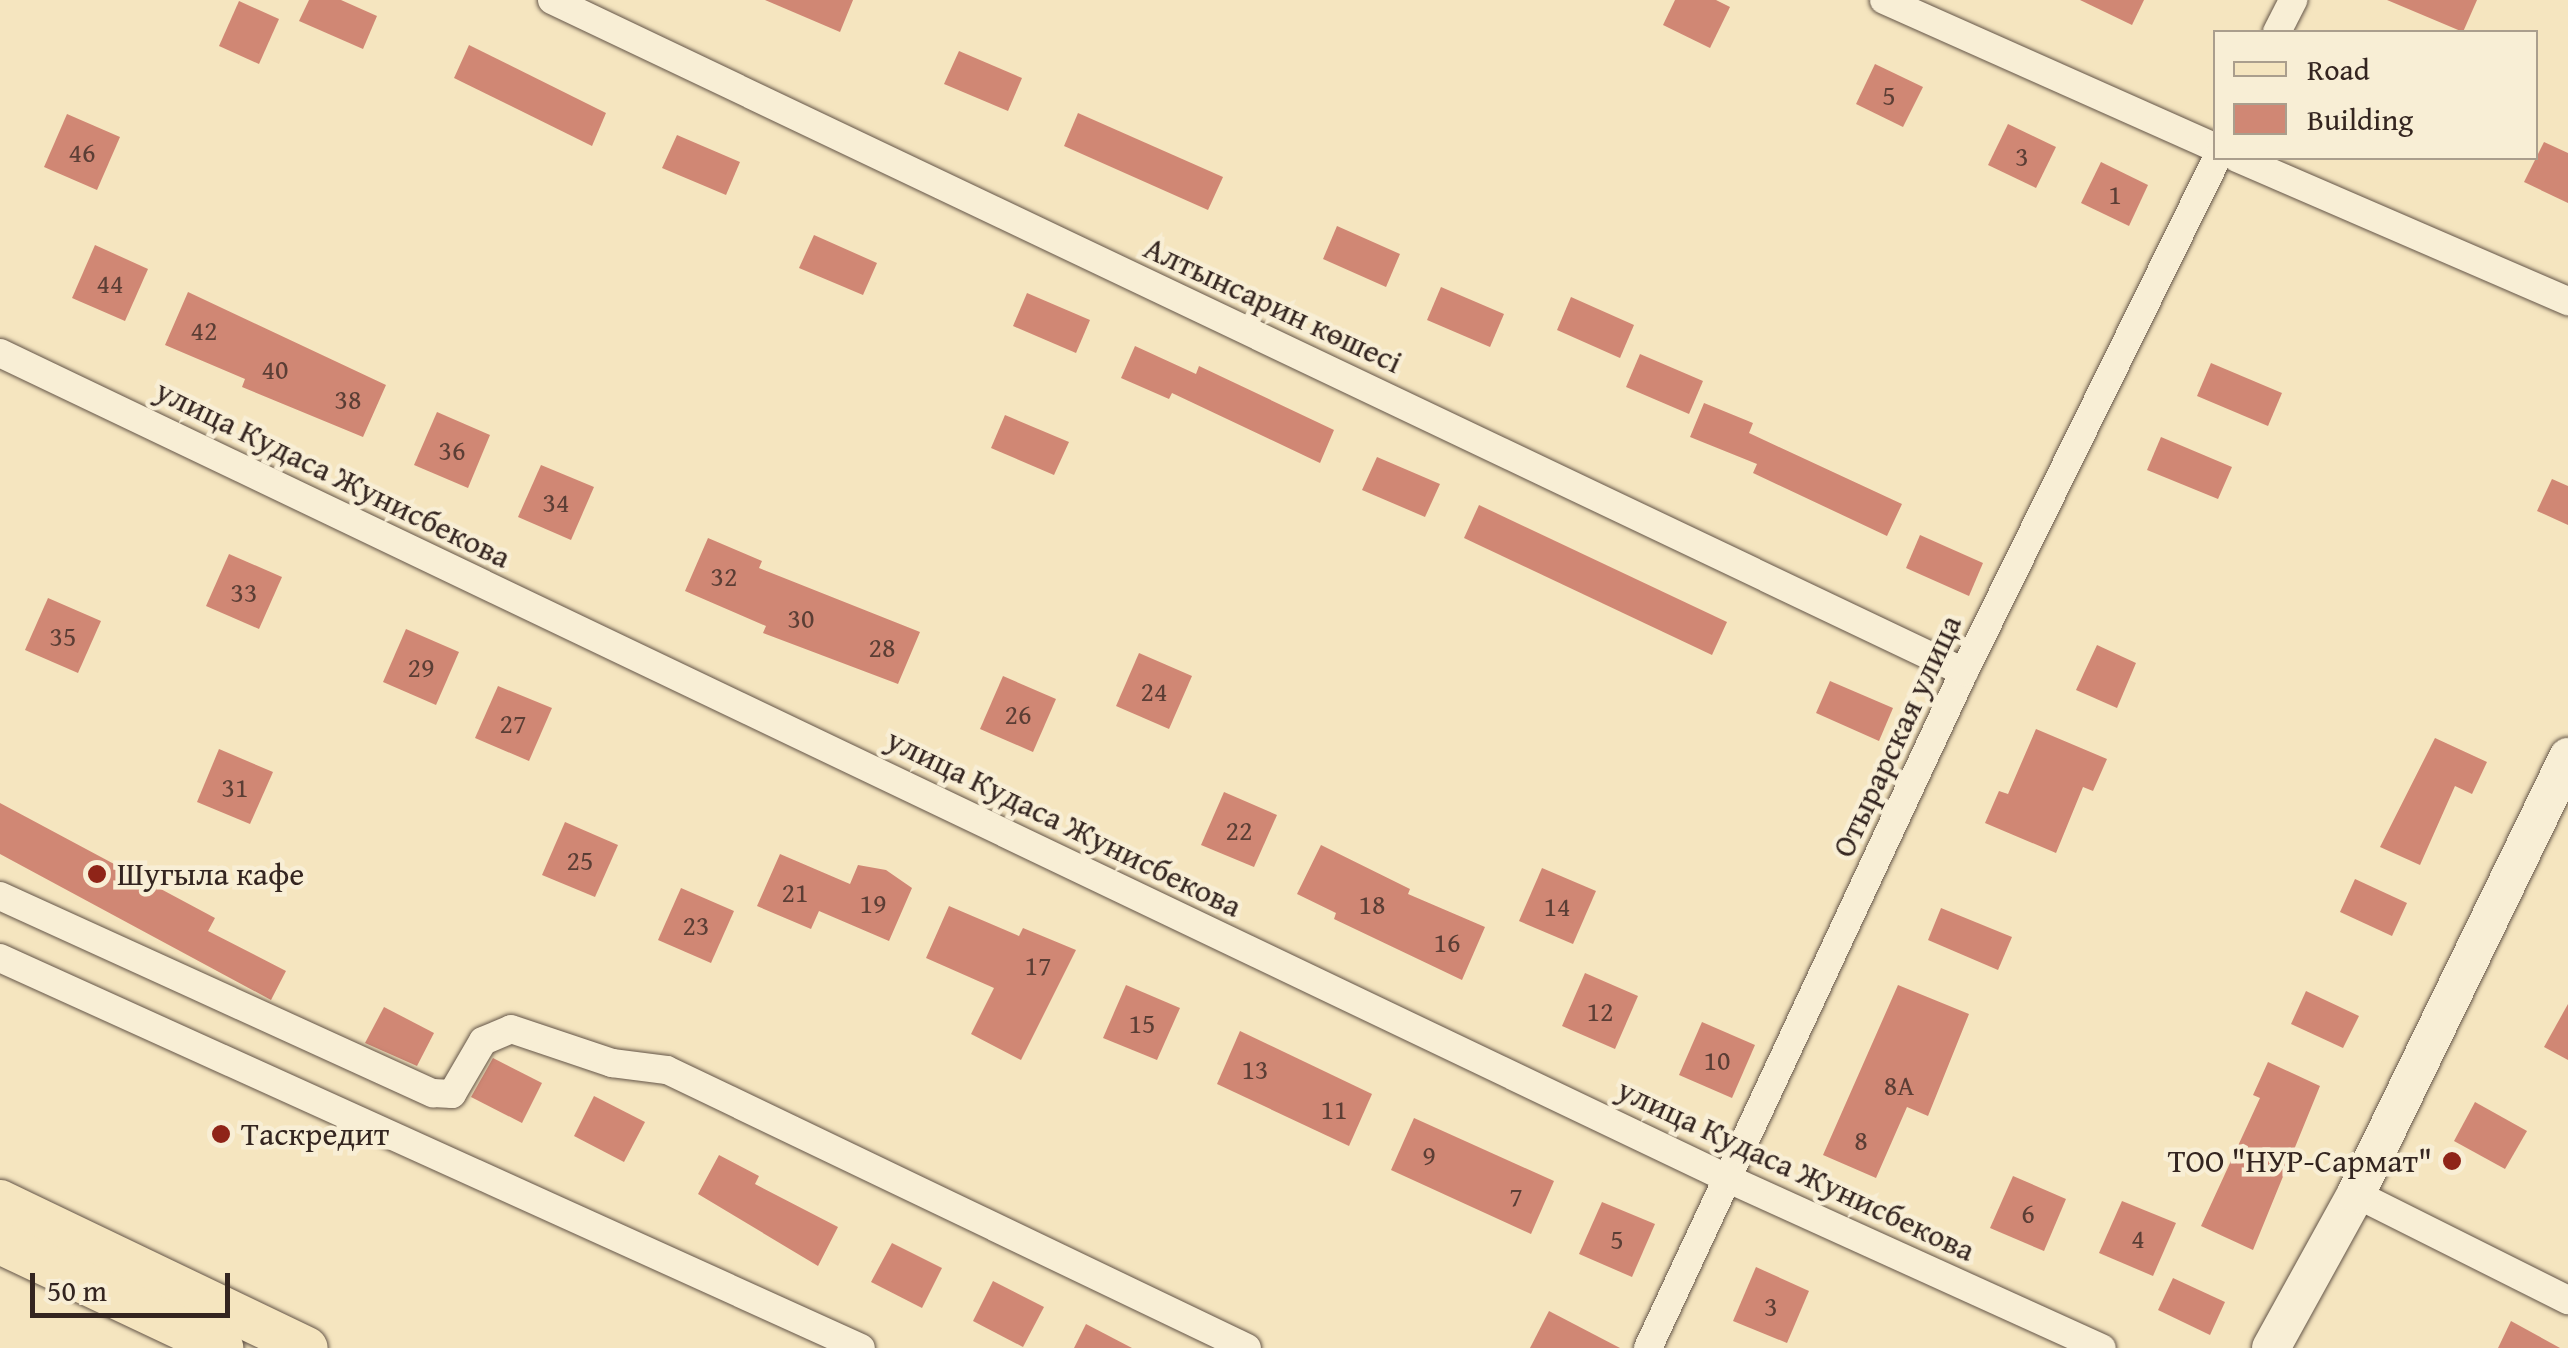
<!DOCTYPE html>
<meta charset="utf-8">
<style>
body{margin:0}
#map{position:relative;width:2568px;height:1348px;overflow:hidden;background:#f5e5bf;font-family:"Gentium Book Plus",serif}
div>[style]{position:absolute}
.building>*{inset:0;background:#d08774}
.roads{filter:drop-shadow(0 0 2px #645548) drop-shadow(0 0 2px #645548)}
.minor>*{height:28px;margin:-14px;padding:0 14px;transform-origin:14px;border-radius:14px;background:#f8eed5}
.secondary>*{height:38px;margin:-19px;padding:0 19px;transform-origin:19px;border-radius:19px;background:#f8eed5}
.primary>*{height:42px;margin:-21px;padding:0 21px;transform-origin:21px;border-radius:21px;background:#f5e5bf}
.dots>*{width:28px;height:28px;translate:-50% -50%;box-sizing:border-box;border:5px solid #f8eed5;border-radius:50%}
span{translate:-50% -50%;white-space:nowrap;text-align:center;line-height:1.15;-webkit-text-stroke:9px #f8eed5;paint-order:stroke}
.number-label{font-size:28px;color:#5b3e35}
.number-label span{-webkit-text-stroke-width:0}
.street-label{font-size:32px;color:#342520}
.poi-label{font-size:32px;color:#342520}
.left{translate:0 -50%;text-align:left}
.right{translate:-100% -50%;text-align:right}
.legend{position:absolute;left:2213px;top:30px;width:325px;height:130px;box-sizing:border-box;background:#f8eed5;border:2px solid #aa9e8d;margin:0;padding:12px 18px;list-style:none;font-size:30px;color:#342520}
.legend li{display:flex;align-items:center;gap:20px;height:50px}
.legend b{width:50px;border:2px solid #aa9e8d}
.scale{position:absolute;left:30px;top:1273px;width:200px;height:45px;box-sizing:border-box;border:5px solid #342520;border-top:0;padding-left:12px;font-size:30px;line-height:35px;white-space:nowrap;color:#342520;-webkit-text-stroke:8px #f8eed5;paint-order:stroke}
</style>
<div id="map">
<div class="building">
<i style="clip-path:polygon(309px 0,341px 0,377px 16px,363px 49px,299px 21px)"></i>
<i style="clip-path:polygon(765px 0,853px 0,840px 32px)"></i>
<i style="clip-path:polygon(1675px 0,1716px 0,1730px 7px,1710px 48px,1663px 25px)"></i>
<i style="clip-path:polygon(2080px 0,2144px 0,2132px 25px)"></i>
<i style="clip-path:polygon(2387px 0,2477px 0,2463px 32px)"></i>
<i style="clip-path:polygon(239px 1px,279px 19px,259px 64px,219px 46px)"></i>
<i style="clip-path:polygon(469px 45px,606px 113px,592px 146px,454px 78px)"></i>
<i style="clip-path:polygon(959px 51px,1022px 78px,1008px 111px,944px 84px)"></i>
<i style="clip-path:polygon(1875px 64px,1923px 87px,1903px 127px,1856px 104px)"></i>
<i style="clip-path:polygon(1078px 113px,1223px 177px,1208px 210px,1064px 146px)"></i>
<i style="clip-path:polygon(67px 114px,120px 137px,97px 190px,44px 167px)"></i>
<i style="clip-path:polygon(2008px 124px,2056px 147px,2036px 188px,1988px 165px)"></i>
<i style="clip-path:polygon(677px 135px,740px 162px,726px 195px,662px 168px)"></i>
<i style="clip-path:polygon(2544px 142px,2568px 153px,2568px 203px,2524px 182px)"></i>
<i style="clip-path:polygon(2101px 162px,2148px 185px,2129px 226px,2081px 203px)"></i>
<i style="clip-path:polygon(1337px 226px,1400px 254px,1386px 287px,1323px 259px)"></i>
<i style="clip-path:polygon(814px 235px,877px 263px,863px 295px,799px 268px)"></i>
<i style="clip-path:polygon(95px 245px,148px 269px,125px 321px,72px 298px)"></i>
<i style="clip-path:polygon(1441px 287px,1504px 314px,1490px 347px,1427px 320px)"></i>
<i style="clip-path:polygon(188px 292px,386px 385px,363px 437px,242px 387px,245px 379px,165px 345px)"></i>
<i style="clip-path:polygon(1027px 293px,1090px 320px,1076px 353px,1013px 326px)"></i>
<i style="clip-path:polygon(1571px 297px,1634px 325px,1620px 358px,1557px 330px)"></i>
<i style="clip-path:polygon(1135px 346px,1196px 374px,1199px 366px,1334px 430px,1320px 463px,1172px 393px,1169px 399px,1121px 378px)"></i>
<i style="clip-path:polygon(1640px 354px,1703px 381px,1689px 414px,1626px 387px)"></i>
<i style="clip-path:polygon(2211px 363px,2282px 393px,2268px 426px,2197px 396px)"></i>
<i style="clip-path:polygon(1704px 403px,1753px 423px,1749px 433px,1902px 504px,1887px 536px,1753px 473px,1757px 464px,1690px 437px)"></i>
<i style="clip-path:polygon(437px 412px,490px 435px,468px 488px,414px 465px)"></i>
<i style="clip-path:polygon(1005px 415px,1069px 442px,1054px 475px,991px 448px)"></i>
<i style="clip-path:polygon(2161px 437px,2232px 467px,2218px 499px,2147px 470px)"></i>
<i style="clip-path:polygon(1377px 457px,1440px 484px,1425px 517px,1362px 490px)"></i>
<i style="clip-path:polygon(541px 465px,594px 487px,571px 540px,518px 517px)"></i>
<i style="clip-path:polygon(2552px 479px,2568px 486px,2568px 525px,2537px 511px)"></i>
<i style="clip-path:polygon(1479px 505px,1727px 622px,1712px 655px,1464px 538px)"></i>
<i style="clip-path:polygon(1920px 535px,1983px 563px,1969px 596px,1906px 568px)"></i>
<i style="clip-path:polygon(708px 538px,762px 561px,759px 568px,920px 632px,898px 684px,763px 633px,766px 626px,685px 591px)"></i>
<i style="clip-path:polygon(229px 554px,282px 577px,259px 629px,206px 606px)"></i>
<i style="clip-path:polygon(48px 598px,101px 621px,78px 673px,25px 650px)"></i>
<i style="clip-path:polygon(406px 629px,459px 652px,436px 705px,383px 682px)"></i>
<i style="clip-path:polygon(2097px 645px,2136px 663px,2117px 708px,2076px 690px)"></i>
<i style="clip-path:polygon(1139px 653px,1192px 676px,1169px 729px,1116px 706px)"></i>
<i style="clip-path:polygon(1003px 676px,1056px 699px,1033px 752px,980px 729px)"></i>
<i style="clip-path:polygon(1830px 681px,1893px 708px,1879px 741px,1816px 713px)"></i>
<i style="clip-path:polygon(498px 686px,552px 708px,529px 761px,475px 738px)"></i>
<i style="clip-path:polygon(2036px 729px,2107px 759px,2093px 791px,2083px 787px,2056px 853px,1985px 823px,1999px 791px,2008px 794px)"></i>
<i style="clip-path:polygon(2435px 738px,2487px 762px,2472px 794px,2455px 786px,2420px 865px,2380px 847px)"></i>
<i style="clip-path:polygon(219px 749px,273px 772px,250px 824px,197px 802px)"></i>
<i style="clip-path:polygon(1224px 792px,1277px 815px,1254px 867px,1201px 845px)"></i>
<i style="clip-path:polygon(0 803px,215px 918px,208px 931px,286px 971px,271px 1000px,0 854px)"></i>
<i style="clip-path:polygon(565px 822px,618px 845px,595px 897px,542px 875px)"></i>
<i style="clip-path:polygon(1321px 845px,1410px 889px,1408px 894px,1485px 927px,1462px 980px,1334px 919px,1336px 913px,1297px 894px)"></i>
<i style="clip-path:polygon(780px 854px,850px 884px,858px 865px,886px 870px,912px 888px,889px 941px,819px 911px,811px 929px,757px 906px)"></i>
<i style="clip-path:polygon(1542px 868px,1596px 891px,1573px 944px,1519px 921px)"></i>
<i style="clip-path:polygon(2355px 879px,2407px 903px,2392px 936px,2340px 912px)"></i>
<i style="clip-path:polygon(681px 888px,734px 911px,711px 963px,658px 940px)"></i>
<i style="clip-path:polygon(949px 906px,1019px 936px,1023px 928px,1076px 950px,1021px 1060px,971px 1034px,994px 988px,926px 958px)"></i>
<i style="clip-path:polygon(1941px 908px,2012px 937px,1998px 970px,1928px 940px)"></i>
<i style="clip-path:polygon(1585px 973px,1638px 996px,1615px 1049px,1562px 1026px)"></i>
<i style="clip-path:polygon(1126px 985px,1180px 1008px,1157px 1060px,1103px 1038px)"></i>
<i style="clip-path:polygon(1898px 985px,1969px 1014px,1928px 1116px,1907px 1107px,1876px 1178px,1823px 1155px)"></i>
<i style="clip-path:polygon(2306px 991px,2359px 1016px,2343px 1048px,2291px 1024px)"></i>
<i style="clip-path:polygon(2568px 1004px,2568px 1060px,2544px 1047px)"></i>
<i style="clip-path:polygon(384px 1007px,434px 1033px,417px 1066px,365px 1043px)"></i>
<i style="clip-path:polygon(1702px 1022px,1755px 1045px,1732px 1098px,1679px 1075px)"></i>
<i style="clip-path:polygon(1240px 1031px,1372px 1094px,1349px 1146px,1217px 1084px)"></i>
<i style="clip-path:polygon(493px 1058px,542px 1083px,522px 1123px,471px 1097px)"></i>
<i style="clip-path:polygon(2268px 1062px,2320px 1086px,2253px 1250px,2201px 1226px,2260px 1098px,2253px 1095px)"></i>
<i style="clip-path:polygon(594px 1096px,645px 1122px,624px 1162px,574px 1136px)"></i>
<i style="clip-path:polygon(2475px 1102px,2527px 1131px,2505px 1169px,2454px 1141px)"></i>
<i style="clip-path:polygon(1414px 1118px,1554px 1181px,1531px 1234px,1391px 1170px)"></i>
<i style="clip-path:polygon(719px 1155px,759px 1176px,755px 1184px,838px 1227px,818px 1266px,698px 1194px)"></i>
<i style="clip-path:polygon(2013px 1176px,2066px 1199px,2044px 1251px,1990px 1228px)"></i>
<i style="clip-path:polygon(2122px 1201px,2176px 1223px,2153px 1276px,2099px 1253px)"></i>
<i style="clip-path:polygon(1602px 1202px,1655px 1224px,1632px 1277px,1579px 1254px)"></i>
<i style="clip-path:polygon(892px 1243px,942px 1268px,922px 1308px,871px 1282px)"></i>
<i style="clip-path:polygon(1756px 1267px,1809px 1291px,1787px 1343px,1733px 1321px)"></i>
<i style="clip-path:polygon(2173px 1278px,2225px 1302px,2210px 1335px,2158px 1310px)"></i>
<i style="clip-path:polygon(993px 1281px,1044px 1307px,1023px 1347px,973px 1321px)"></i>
<i style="clip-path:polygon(1549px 1311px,1620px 1348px,1530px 1348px)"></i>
<i style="clip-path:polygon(2511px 1321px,2560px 1348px,2498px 1348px)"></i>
<i style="clip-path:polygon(1086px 1324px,1132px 1348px,1074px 1348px)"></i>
</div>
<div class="roads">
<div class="minor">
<i style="left:552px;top:0;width:1564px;rotate:25.45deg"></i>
<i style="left:1884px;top:0;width:363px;rotate:24deg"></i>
<i style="left:2277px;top:32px;width:36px;rotate:-63deg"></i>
<i style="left:2237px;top:158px;width:361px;rotate:23.4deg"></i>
<i style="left:0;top:353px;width:1918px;rotate:25.54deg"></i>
<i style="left:1731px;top:1180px;width:407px;rotate:24.4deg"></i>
<i style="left:0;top:896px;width:476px;rotate:24.5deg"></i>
<i style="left:433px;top:1093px;width:19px;rotate:3deg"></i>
<i style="left:452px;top:1094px;width:61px;rotate:-59.7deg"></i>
<i style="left:483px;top:1041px;width:30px;rotate:-23deg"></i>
<i style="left:511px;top:1029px;width:107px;rotate:18.6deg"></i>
<i style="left:612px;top:1063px;width:55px;rotate:7.3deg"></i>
<i style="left:667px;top:1070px;width:643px;rotate:25.61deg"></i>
<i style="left:0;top:958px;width:945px;rotate:24.37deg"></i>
<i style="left:2356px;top:1194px;width:237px;rotate:26.6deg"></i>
<i style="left:1648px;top:1348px;width:746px;rotate:-64.95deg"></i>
<i style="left:1964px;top:672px;width:573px;rotate:-63.79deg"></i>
</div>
<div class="secondary">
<i style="left:2271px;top:1348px;width:176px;rotate:-61.1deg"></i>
<i style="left:2356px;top:1194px;width:486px;rotate:-64.1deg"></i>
</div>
<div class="primary">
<i style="left:0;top:1201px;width:340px;rotate:25.6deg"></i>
<i style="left:0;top:1243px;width:246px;rotate:25.3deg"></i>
</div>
</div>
<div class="dots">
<i style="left:97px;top:874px;background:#8f2418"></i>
<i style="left:221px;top:1134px;background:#8f2418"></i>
<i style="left:2452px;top:1161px;background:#8f2418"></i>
</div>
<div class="number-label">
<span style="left:1889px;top:95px">5</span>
<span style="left:82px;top:152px">46</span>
<span style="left:2022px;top:156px">3</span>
<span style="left:2115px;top:194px">1</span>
<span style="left:110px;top:283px">44</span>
<span style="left:204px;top:330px">42</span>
<span style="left:275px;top:369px">40</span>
<span style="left:348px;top:399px">38</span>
<span style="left:452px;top:450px">36</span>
<span style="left:556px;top:502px">34</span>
<span style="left:724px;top:576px">32</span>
<span style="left:244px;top:592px">33</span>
<span style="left:801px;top:618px">30</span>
<span style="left:63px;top:636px">35</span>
<span style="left:882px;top:647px">28</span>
<span style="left:421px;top:667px">29</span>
<span style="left:1154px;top:691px">24</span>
<span style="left:1018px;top:714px">26</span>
<span style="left:513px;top:723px">27</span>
<span style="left:235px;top:787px">31</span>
<span style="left:1239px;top:830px">22</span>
<span style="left:580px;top:860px">25</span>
<span style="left:795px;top:892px">21</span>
<span style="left:873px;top:903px">19</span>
<span style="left:1372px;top:904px">18</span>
<span style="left:1557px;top:906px">14</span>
<span style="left:696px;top:925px">23</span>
<span style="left:1447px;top:942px">16</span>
<span style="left:1038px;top:965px">17</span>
<span style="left:1600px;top:1011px">12</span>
<span style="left:1142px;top:1023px">15</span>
<span style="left:1717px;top:1060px">10</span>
<span style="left:1255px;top:1069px">13</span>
<span style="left:1899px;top:1085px">8A</span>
<span style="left:1334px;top:1109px">11</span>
<span style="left:1861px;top:1140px">8</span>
<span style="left:1429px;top:1155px">9</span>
<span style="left:1516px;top:1196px">7</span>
<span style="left:2028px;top:1213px">6</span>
<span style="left:2138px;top:1238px">4</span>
<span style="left:1617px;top:1239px">5</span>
<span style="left:1771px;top:1306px">3</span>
</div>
<div class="street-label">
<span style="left:1273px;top:305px;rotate:25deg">Алтынсарин көшесі</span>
<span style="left:333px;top:474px;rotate:26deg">улица Кудаса Жунисбекова</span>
<span style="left:1897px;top:736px;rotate:-65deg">Отырарская улица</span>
<span style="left:1064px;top:823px;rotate:26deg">улица Кудаса Жунисбекова</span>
<span style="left:1796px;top:1170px;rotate:25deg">улица Кудаса Жунисбекова</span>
</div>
<div class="poi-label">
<span class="left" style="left:117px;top:874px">Шугыла кафе</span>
<span class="left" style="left:241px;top:1134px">Таскредит</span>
<span class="right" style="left:2432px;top:1161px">ТОО "НУР-Сармат"</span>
</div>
<ul class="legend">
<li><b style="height:12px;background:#f5e5bf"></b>Road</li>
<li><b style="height:28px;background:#d08774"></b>Building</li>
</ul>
<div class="scale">50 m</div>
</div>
